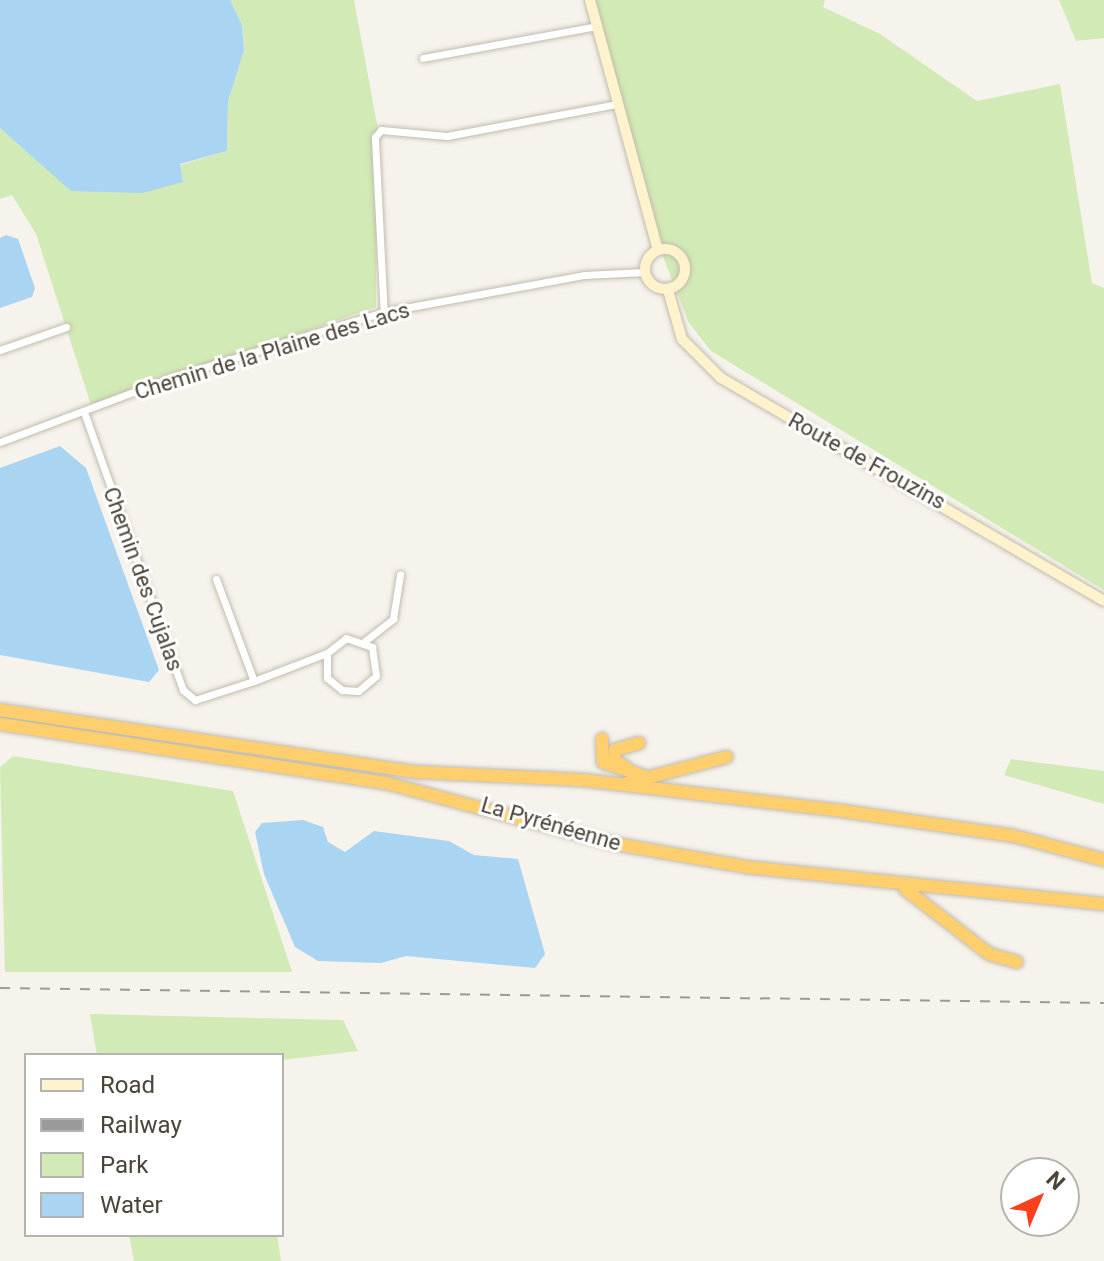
<!DOCTYPE html>
<meta charset="utf-8">
<style>
body{margin:0}
#map{position:relative;width:1104px;height:1261px;overflow:hidden;background:#f6f3ec;font-family:Roboto,sans-serif}
div>[style]{position:absolute}
.green>*{inset:0;background:#d2eab5}
.water>*{inset:0;background:#a9d4f2}
.roads{filter:drop-shadow(0 0 2px #c2bbae) drop-shadow(0 0 2px #c2bbae)}
.minor>*{height:7px;margin:-3.5px;padding:0 3.5px;transform-origin:3.5px;border-radius:3.5px;background:#fff}
.secondary>*{height:10px;margin:-5px;padding:0 5px;transform-origin:5px;border-radius:5px;background:#fff3cd}
.secondary>.ring{margin:-5px;padding:0;box-sizing:content-box;background:none;border:10px solid #fff3cd;border-radius:50%}
.motorway>*{height:12px;margin:-6px;padding:0 6px;transform-origin:6px;border-radius:6px;background:#ffcf6e}
.rail>*{height:2px;margin-top:-1px;transform-origin:0;background:repeating-linear-gradient(90deg,#9a9a9a 0 10px,transparent 0 20px)}
span{translate:-50% -50%;white-space:nowrap;text-align:center;line-height:1.15;-webkit-text-stroke:6px #fff;paint-order:stroke}
.street-label{font-size:22px;color:#4b4439}
.legend{position:absolute;left:24px;top:1053px;width:260px;height:184px;box-sizing:border-box;background:#fff;border:2px solid #b7b4b0;margin:0;padding:10px 14px;list-style:none;font-size:24px;color:#4b4439}
.legend li{display:flex;align-items:center;gap:16px;height:40px}
.legend b{width:40px;border:2px solid #b7b4b0}
.north{position:absolute;left:1000px;top:1157px;width:80px;height:80px;box-sizing:border-box;background:#fff;border:2px solid #b7b4b0;border-radius:50%;rotate:44deg;font-size:22px;font-weight:700;line-height:32px;text-align:center;color:#4b4439}
.north::after{content:'';display:block;margin:auto;width:28px;height:36px;background:#fc3f1d;clip-path:polygon(50% 0,100% 100%,50% 72%,0 100%)}
</style>
<div id="map">
<div class="green">
<i style="clip-path:polygon(230px 0,354px 0,377px 124px,376px 307px,91px 405px,36px 234px,12px 195px,0 199px,0 128px,72px 190px,183px 182px,180px 165px,227px 151px,228px 102px,244px 50px,242px 25px)"></i>
<i style="clip-path:polygon(594px 0,825px 0,823px 7px,880px 34px,977px 101px,1060px 84px,1092px 283px,1104px 288px,1104px 590px,711px 351px,689px 323px,664px 259px)"></i>
<i style="clip-path:polygon(1059px 0,1104px 0,1104px 38px,1076px 41px)"></i>
<i style="clip-path:polygon(13px 756px,233px 791px,292px 972px,5px 972px,0 767px)"></i>
<i style="clip-path:polygon(1011px 759px,1104px 771px,1104px 804px,1004px 775px)"></i>
<i style="clip-path:polygon(90px 1014px,343px 1020px,358px 1051px,282px 1060px,282px 1055px,97px 1055px)"></i>
<i style="clip-path:polygon(129px 1235px,277px 1235px,281px 1261px,134px 1261px)"></i>
</div>
<div class="water">
<i style="clip-path:polygon(0 0,230px 0,242px 25px,244px 50px,228px 102px,227px 151px,180px 164px,183px 182px,142px 193px,71px 191px,0 128px)"></i>
<i style="clip-path:polygon(6px 235px,18px 239px,35px 288px,32px 297px,0 308px,0 238px)"></i>
<i style="clip-path:polygon(60px 446px,86px 468px,159px 670px,149px 682px,0 655px,0 468px)"></i>
<i style="clip-path:polygon(303px 820px,323px 827px,328px 842px,345px 852px,374px 831px,449px 841px,474px 855px,518px 859px,545px 954px,535px 968px,406px 956px,381px 963px,318px 961px,295px 947px,264px 874px,255px 832px,262px 823px)"></i>
</div>
<div class="roads">
<div class="minor">
<i style="left:423px;top:58px;width:177px;rotate:-10.4deg"></i>
<i style="left:384px;top:317px;width:180px;rotate:-92.9deg"></i>
<i style="left:375px;top:137px;width:9px;rotate:-49deg"></i>
<i style="left:381px;top:130px;width:66px;rotate:5.2deg"></i>
<i style="left:447px;top:136px;width:172px;rotate:-10.7deg"></i>
<i style="left:0;top:350px;width:70px;rotate:-19.2deg"></i>
<i style="left:84px;top:412px;width:295px;rotate:70.4deg"></i>
<i style="left:183px;top:690px;width:16px;rotate:40deg"></i>
<i style="left:195px;top:700px;width:62px;rotate:-17.9deg"></i>
<i style="left:254px;top:681px;width:78px;rotate:-21deg"></i>
<i style="left:327px;top:653px;width:24px;rotate:-38deg"></i>
<i style="left:346px;top:638px;width:28px;rotate:19deg"></i>
<i style="left:372px;top:647px;width:29px;rotate:82deg"></i>
<i style="left:376px;top:676px;width:23px;rotate:140deg"></i>
<i style="left:358px;top:691px;width:16px;rotate:-176deg"></i>
<i style="left:342px;top:690px;width:19px;rotate:-141deg"></i>
<i style="left:327px;top:678px;width:25px;rotate:-90deg"></i>
<i style="left:0;top:442px;width:182px;rotate:-20.6deg"></i>
<i style="left:170px;top:378px;width:223px;rotate:-17.2deg"></i>
<i style="left:383px;top:312px;width:204px;rotate:-10.4deg"></i>
<i style="left:584px;top:275px;width:61px;rotate:-2.8deg"></i>
<i style="left:216px;top:579px;width:109px;rotate:69.6deg"></i>
<i style="left:365px;top:641px;width:36px;rotate:-38deg"></i>
<i style="left:393px;top:619px;width:45px;rotate:-81deg"></i>
</div>
<div class="secondary">
<i style="left:590px;top:0;width:259px;rotate:74.8deg"></i>
<i class="ring" style="left:645px;top:249px;width:30px;height:30px"></i>
<i style="left:668px;top:290px;width:51px;rotate:74.1deg"></i>
<i style="left:682px;top:339px;width:55px;rotate:45deg"></i>
<i style="left:721px;top:378px;width:443px;rotate:30.2deg"></i>
</div>
<div class="motorway">
<i style="left:0;top:710px;width:422px;rotate:8.5deg"></i>
<i style="left:417px;top:772px;width:166px;rotate:2.8deg"></i>
<i style="left:583px;top:780px;width:255px;rotate:6.8deg"></i>
<i style="left:836px;top:810px;width:180px;rotate:8.3deg"></i>
<i style="left:1014px;top:836px;width:93px;rotate:14.9deg"></i>
<i style="left:0;top:724px;width:390px;rotate:8.7deg"></i>
<i style="left:386px;top:783px;width:238px;rotate:14.9deg"></i>
<i style="left:616px;top:844px;width:132px;rotate:10deg"></i>
<i style="left:746px;top:867px;width:360px;rotate:5.9deg"></i>
<i style="left:602px;top:739px;width:23px;rotate:88deg"></i>
<i style="left:603px;top:762px;width:46px;rotate:18.8deg"></i>
<i style="left:626px;top:767px;width:13px;rotate:-153deg"></i>
<i style="left:614px;top:761px;width:11px;rotate:-85deg"></i>
<i style="left:615px;top:750px;width:25px;rotate:-16deg"></i>
<i style="left:627px;top:783px;width:103px;rotate:-14.6deg"></i>
<i style="left:905px;top:889px;width:106px;rotate:37.7deg"></i>
<i style="left:989px;top:954px;width:29px;rotate:16deg"></i>
</div>
</div>
<div class="rail">
<i style="left:0;top:988px;width:1104px;rotate:0.78deg"></i>
</div>
<div class="street-label">
<span style="left:272px;top:351px;rotate:-17deg">Chemin de la Plaine des Lacs</span>
<span style="left:867px;top:461px;rotate:29deg">Route de Frouzins</span>
<span style="left:143px;top:579px;rotate:70deg">Chemin des Cujalas</span>
<span style="left:551px;top:824px;rotate:16deg">La Pyrénéenne</span>
</div>
<ul class="legend">
<li><b style="height:10px;background:#fff3cd"></b>Road</li>
<li><b style="height:10px;background:#9a9a9a"></b>Railway</li>
<li><b style="height:22px;background:#d2eab5"></b>Park</li>
<li><b style="height:22px;background:#a9d4f2"></b>Water</li>
</ul>
<div class="north">N</div>
</div>
